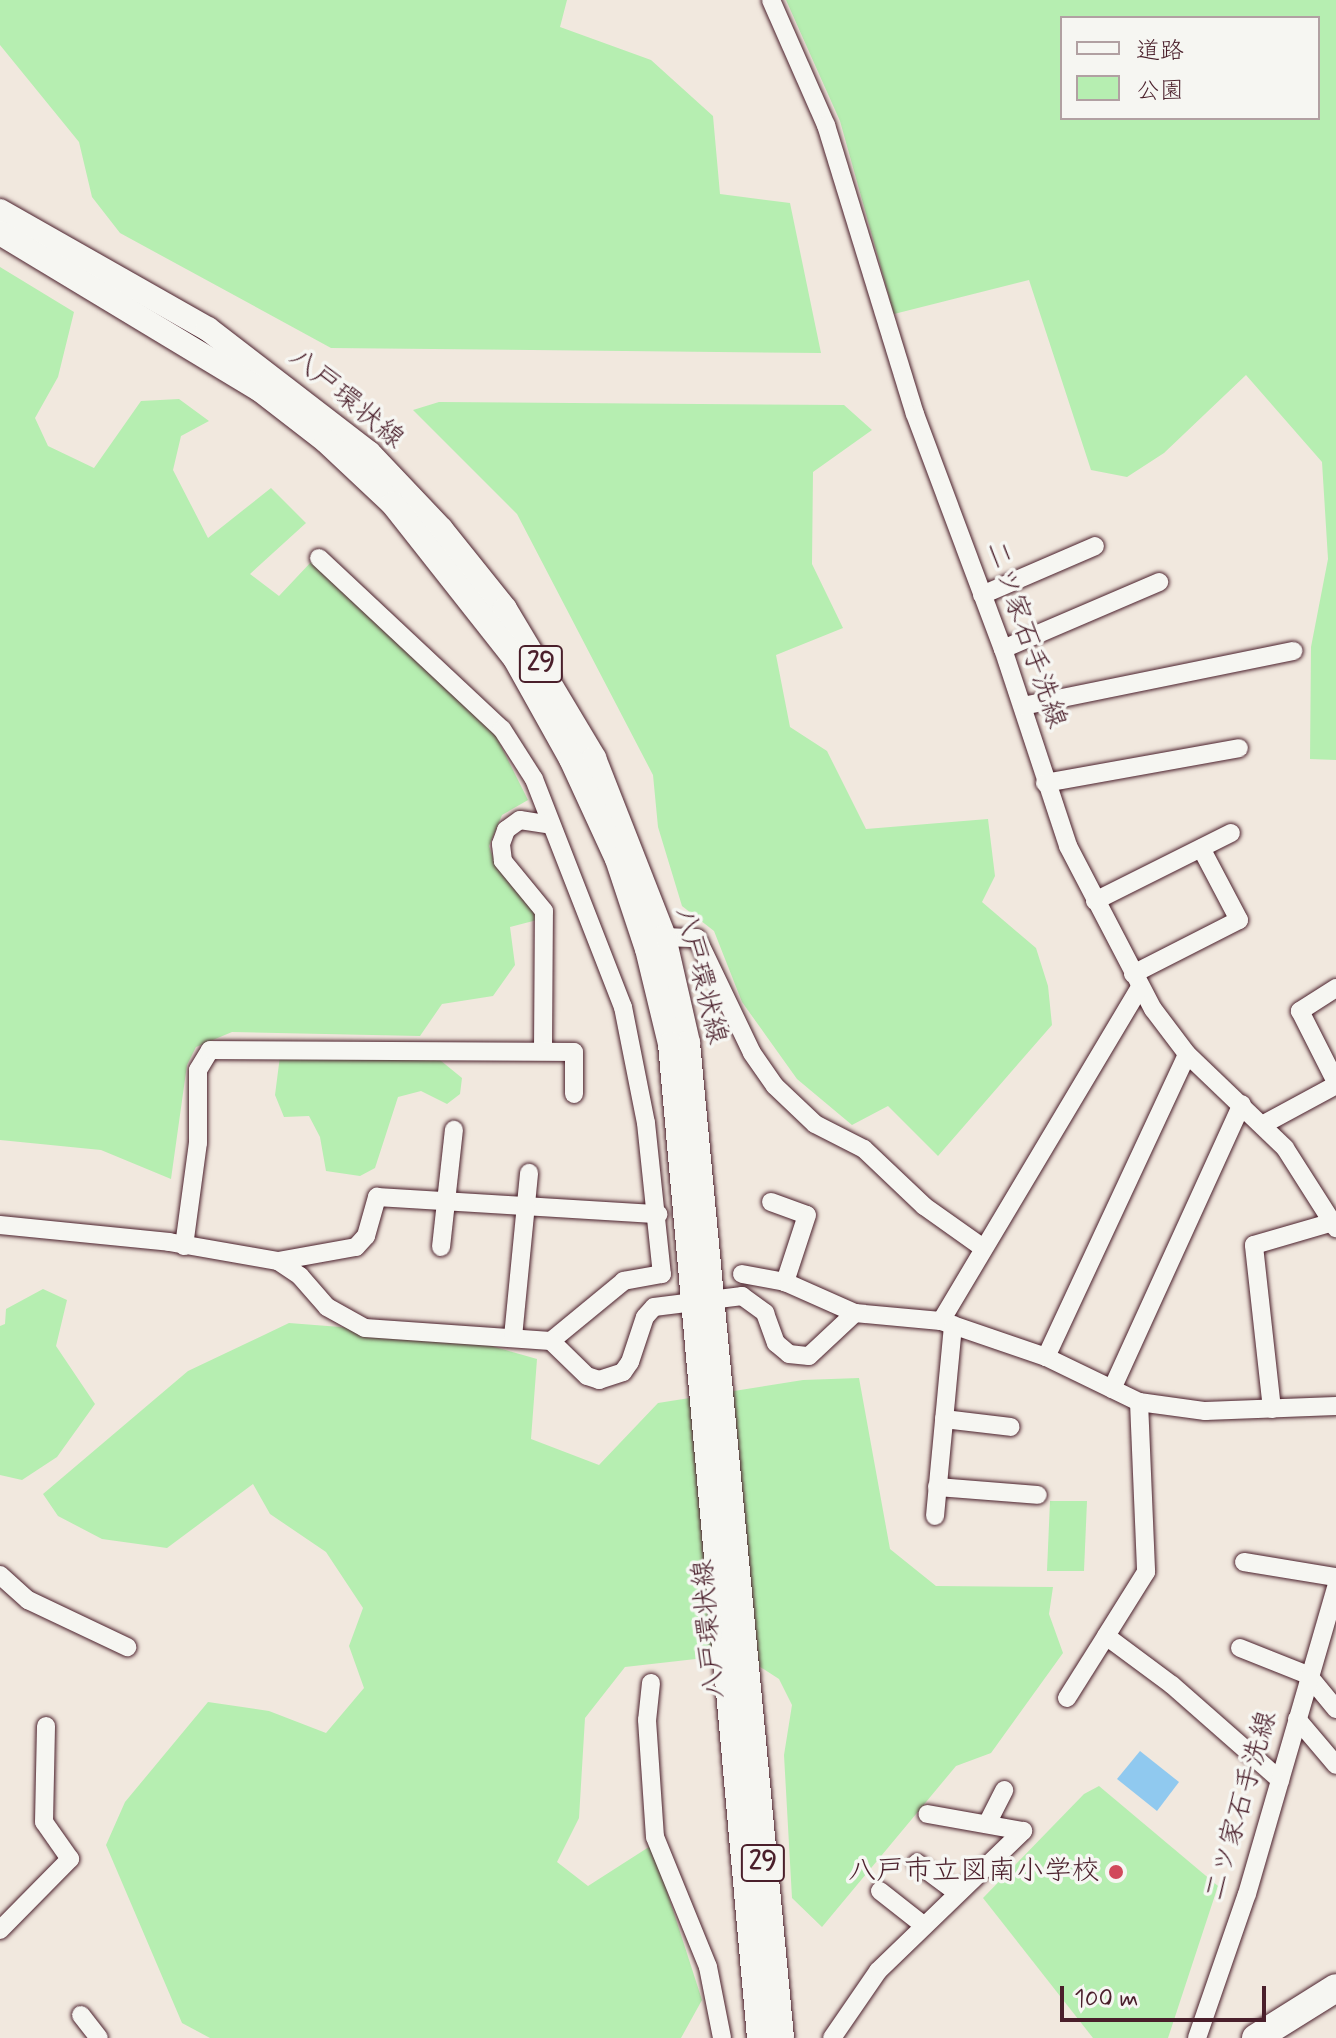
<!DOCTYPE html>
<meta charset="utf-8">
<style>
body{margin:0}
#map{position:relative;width:1336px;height:2038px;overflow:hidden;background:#f1e8de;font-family:Mynerve,"Klee One",sans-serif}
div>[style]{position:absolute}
.green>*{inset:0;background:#b6eeb1}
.water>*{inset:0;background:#90c9ef}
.roads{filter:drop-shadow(0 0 2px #4a1f2b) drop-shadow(0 0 2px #4a1f2b)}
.minor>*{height:18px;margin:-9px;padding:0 9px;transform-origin:9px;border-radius:9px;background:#f6f6f2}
.major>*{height:24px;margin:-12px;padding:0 12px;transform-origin:12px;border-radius:12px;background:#f6f6f2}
.highway>*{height:28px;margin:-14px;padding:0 14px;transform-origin:14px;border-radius:14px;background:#f6f6f2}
.dots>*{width:22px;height:22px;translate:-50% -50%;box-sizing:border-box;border:4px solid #f6f6f2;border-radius:50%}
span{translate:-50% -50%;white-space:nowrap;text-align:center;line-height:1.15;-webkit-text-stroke:7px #f6f6f2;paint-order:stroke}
.shield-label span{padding:2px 6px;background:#f6f6f2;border:2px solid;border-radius:6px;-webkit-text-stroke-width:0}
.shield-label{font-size:26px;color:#4a1f2b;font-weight:700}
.street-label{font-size:28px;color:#4a1f2b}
.poi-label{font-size:28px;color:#4a1f2b}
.right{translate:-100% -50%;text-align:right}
.legend{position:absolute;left:1060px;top:16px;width:260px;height:104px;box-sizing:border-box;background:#f6f6f2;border:2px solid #b1a0a2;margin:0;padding:10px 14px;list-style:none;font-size:24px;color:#4a1f2b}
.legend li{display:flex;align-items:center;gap:16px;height:40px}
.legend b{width:40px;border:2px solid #b1a0a2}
.scale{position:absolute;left:1060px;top:1986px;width:206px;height:36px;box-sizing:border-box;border:4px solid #4a1f2b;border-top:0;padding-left:10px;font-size:24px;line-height:28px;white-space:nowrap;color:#4a1f2b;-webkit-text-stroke:6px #f6f6f2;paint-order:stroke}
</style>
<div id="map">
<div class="green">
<i style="clip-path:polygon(0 0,567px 0,560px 27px,651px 60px,713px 116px,720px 194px,790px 203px,821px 353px,331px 348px,120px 233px,92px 197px,79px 142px,0 45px)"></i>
<i style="clip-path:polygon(evenodd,786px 0,1336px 0,1336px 760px,1310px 759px,1311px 647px,1328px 559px,1322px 462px,1246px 375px,1164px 453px,1127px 477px,1091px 470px,1029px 280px,894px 314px,840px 121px,786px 0,1062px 18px,1318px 18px,1318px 118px,1062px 118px,1062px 18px)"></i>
<i style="clip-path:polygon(0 267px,74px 312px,58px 377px,35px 418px,48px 446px,94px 468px,141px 401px,179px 399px,209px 421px,181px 436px,173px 470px,208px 538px,271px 488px,306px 523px,250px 574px,279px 596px,312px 561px,496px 736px,528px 800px,502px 815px,489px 846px,496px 867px,536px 904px,537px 920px,510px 927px,515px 965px,493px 996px,442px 1004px,420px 1036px,232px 1032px,196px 1047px,187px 1065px,171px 1179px,101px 1150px,0 1140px)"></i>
<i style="clip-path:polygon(439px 402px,844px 405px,872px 430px,813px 472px,812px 564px,843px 628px,776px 655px,790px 727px,827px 751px,866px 829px,988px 819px,995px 876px,982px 902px,1036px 948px,1048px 986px,1052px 1025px,938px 1156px,888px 1106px,852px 1125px,797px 1079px,742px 1002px,714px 931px,682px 906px,658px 827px,653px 775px,517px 514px,413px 410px)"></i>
<i style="clip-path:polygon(280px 1056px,440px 1060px,462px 1078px,460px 1094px,447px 1104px,421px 1091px,398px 1097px,375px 1168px,360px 1176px,326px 1171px,320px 1137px,309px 1116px,284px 1117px,275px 1095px)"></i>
<i style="clip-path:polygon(43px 1289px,67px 1300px,56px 1346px,95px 1404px,57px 1457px,22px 1480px,0 1475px,0 1326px,5px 1324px,6px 1309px)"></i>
<i style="clip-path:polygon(289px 1323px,456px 1336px,537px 1359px,531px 1439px,599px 1465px,658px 1403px,803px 1380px,859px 1378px,890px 1549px,936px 1586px,1053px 1587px,1049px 1614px,1063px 1653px,991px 1753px,956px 1766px,822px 1927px,792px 1898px,784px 1755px,792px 1705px,779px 1679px,740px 1654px,625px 1667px,585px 1718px,579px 1818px,557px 1862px,588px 1886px,652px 1845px,702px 2000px,681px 2038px,210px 2038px,182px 2023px,106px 1845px,125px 1802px,208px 1702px,269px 1711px,326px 1733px,364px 1688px,349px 1646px,363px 1608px,326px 1552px,270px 1514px,253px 1484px,167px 1548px,102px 1539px,58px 1516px,43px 1494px,188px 1371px)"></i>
<i style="clip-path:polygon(1050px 1501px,1087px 1501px,1084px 1571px,1047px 1571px)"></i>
<i style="clip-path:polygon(1099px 1786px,1218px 1886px,1168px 2038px,1093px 2038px,983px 1898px,1084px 1794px)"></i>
</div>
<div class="water">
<i style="clip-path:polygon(1140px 1751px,1179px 1782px,1157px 1811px,1117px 1779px)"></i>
</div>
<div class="roads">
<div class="minor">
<i style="left:771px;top:0;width:137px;rotate:66.3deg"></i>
<i style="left:826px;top:125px;width:302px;rotate:72.9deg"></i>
<i style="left:915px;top:414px;width:251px;rotate:69.5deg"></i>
<i style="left:1003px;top:649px;width:207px;rotate:71.7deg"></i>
<i style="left:1068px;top:846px;width:184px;rotate:62.5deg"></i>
<i style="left:1153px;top:1009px;width:56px;rotate:52.9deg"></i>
<i style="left:1187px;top:1054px;width:136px;rotate:43.8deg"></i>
<i style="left:1285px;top:1148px;width:95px;rotate:57.5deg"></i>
<i style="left:319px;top:558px;width:250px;rotate:43.1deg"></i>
<i style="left:502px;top:729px;width:59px;rotate:57.4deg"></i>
<i style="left:534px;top:779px;width:245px;rotate:68.7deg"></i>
<i style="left:623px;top:1007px;width:118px;rotate:78.8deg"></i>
<i style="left:646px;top:1123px;width:152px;rotate:84deg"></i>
<i style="left:662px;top:1274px;width:39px;rotate:170deg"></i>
<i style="left:624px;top:1281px;width:94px;rotate:140.6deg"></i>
<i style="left:982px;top:595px;width:123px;rotate:-23.4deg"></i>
<i style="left:1003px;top:649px;width:170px;rotate:-23.2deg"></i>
<i style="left:1023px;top:706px;width:276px;rotate:-11.5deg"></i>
<i style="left:1045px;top:783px;width:197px;rotate:-10.2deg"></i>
<i style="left:1095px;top:901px;width:152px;rotate:-26.6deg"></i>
<i style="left:664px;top:937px;width:33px;rotate:2deg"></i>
<i style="left:697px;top:938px;width:127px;rotate:64.4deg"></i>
<i style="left:752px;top:1053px;width:40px;rotate:55.1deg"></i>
<i style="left:775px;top:1086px;width:55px;rotate:43.5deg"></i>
<i style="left:815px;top:1124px;width:55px;rotate:27deg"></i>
<i style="left:864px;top:1149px;width:83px;rotate:43.5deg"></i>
<i style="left:924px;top:1206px;width:72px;rotate:35.4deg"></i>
<i style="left:1133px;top:974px;width:119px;rotate:-27deg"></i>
<i style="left:1239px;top:920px;width:81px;rotate:-117.8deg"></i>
<i style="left:1336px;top:988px;width:43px;rotate:147.4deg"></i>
<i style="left:1300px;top:1011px;width:80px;rotate:63.1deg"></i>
<i style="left:543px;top:1048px;width:137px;rotate:-89.6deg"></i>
<i style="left:544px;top:911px;width:65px;rotate:-129.4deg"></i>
<i style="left:503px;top:861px;width:17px;rotate:-97deg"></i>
<i style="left:501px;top:844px;width:15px;rotate:-70deg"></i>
<i style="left:506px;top:830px;width:17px;rotate:-36deg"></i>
<i style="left:520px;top:820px;width:30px;rotate:9deg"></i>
<i style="left:1264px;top:1124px;width:82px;rotate:-28.4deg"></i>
<i style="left:771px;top:1202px;width:38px;rotate:20deg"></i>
<i style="left:807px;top:1215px;width:71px;rotate:108.2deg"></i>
<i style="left:0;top:1225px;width:170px;rotate:5.7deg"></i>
<i style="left:169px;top:1242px;width:111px;rotate:9.9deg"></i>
<i style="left:278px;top:1261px;width:79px;rotate:-10.2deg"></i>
<i style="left:356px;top:1247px;width:15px;rotate:-48deg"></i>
<i style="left:366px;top:1236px;width:41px;rotate:-74.2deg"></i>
<i style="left:377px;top:1197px;width:282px;rotate:3.5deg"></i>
<i style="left:184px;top:1246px;width:104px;rotate:-82.3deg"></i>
<i style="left:198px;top:1143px;width:73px;rotate:-90deg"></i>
<i style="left:198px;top:1070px;width:23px;rotate:-59deg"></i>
<i style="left:210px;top:1050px;width:364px;rotate:0.3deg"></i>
<i style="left:574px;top:1052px;width:42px;rotate:90deg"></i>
<i style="left:441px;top:1247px;width:118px;rotate:-83.7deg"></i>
<i style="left:278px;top:1261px;width:27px;rotate:34deg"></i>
<i style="left:300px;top:1276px;width:41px;rotate:48.9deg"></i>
<i style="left:327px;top:1307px;width:43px;rotate:28.9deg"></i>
<i style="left:365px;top:1328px;width:186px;rotate:4deg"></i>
<i style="left:551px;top:1341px;width:50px;rotate:44.2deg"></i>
<i style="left:587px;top:1376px;width:13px;rotate:18deg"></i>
<i style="left:599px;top:1380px;width:25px;rotate:-18deg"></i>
<i style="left:623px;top:1372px;width:12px;rotate:-55deg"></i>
<i style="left:630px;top:1362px;width:47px;rotate:-71.6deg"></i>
<i style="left:645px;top:1317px;width:13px;rotate:-48deg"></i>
<i style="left:654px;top:1307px;width:89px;rotate:-7.1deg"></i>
<i style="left:742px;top:1296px;width:29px;rotate:36deg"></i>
<i style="left:765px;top:1313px;width:32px;rotate:70deg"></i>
<i style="left:776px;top:1343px;width:17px;rotate:40deg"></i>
<i style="left:789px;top:1354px;width:20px;rotate:6deg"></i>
<i style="left:809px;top:1356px;width:63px;rotate:-43.1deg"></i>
<i style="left:742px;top:1274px;width:44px;rotate:10.5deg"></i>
<i style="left:785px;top:1282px;width:77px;rotate:23.9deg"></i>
<i style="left:855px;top:1313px;width:86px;rotate:5.3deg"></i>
<i style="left:941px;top:1321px;width:111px;rotate:18.9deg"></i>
<i style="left:1046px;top:1357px;width:103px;rotate:25.8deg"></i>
<i style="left:1139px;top:1402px;width:67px;rotate:7.8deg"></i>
<i style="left:1205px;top:1411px;width:131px;rotate:-2.2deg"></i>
<i style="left:941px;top:1321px;width:389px;rotate:-59.2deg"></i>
<i style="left:513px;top:1337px;width:165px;rotate:-84.4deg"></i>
<i style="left:1046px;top:1357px;width:334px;rotate:-65deg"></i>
<i style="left:1112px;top:1389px;width:313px;rotate:-65.5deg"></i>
<i style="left:1139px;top:1402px;width:170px;rotate:87.6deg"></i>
<i style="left:1146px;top:1572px;width:75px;rotate:122deg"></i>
<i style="left:1106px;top:1636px;width:82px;rotate:36.6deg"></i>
<i style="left:1172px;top:1685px;width:144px;rotate:41.3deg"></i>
<i style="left:1272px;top:1409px;width:165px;rotate:-96.3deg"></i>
<i style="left:1254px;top:1245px;width:82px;rotate:-16.2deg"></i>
<i style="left:944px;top:1419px;width:67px;rotate:6.8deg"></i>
<i style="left:937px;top:1487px;width:101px;rotate:4.5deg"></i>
<i style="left:935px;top:1516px;width:192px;rotate:-84.6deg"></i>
<i style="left:1244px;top:1562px;width:93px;rotate:9.3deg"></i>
<i style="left:0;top:1575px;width:38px;rotate:42deg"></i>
<i style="left:28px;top:1600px;width:110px;rotate:25.4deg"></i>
<i style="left:1240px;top:1648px;width:73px;rotate:21.7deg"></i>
<i style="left:1308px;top:1675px;width:44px;rotate:50.5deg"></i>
<i style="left:651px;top:1683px;width:37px;rotate:96deg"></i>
<i style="left:647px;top:1720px;width:117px;rotate:86.1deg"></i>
<i style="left:655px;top:1837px;width:140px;rotate:67.8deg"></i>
<i style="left:708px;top:1967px;width:72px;rotate:78.8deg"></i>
<i style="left:1067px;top:1698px;width:73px;rotate:-57.8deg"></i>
<i style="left:1297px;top:1719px;width:60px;rotate:49.7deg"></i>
<i style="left:987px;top:1824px;width:38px;rotate:-63deg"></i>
<i style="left:917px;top:1863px;width:47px;rotate:36.4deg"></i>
<i style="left:880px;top:1891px;width:53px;rotate:38.2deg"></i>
<i style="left:0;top:1930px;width:100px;rotate:-45.4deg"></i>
<i style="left:70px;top:1859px;width:45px;rotate:-125.1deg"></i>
<i style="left:44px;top:1822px;width:96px;rotate:-88.8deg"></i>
<i style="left:81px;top:2015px;width:29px;rotate:52deg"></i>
<i style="left:832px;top:2038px;width:81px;rotate:-55.5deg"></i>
<i style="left:878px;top:1971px;width:202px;rotate:-44deg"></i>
<i style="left:1023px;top:1831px;width:97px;rotate:-169.9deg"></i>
<i style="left:1197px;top:2038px;width:152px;rotate:-70.9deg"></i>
<i style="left:1247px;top:1894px;width:320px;rotate:-73.8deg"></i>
</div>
<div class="major">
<i style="left:0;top:211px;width:239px;rotate:29.6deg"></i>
<i style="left:208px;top:329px;width:203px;rotate:37.6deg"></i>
<i style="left:369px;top:453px;width:105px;rotate:46.5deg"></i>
<i style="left:441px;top:529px;width:102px;rotate:51.3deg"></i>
<i style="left:505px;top:609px;width:174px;rotate:59.1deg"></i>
<i style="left:594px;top:758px;width:192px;rotate:68.6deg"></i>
<i style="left:664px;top:937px;width:109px;rotate:77.2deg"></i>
<i style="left:688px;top:1043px;width:999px;rotate:84.6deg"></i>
<i style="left:0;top:233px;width:302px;rotate:31.1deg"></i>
<i style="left:259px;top:389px;width:85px;rotate:37.8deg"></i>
<i style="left:326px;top:441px;width:92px;rotate:43.2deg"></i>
<i style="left:393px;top:504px;width:195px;rotate:51.7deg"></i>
<i style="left:514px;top:657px;width:117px;rotate:60.8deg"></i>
<i style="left:571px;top:759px;width:110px;rotate:65.3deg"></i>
<i style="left:617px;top:859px;width:95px;rotate:71.6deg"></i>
<i style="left:647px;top:949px;width:98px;rotate:76.4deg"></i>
<i style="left:670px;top:1044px;width:998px;rotate:84.88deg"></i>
</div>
<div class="highway">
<i style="left:1256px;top:2038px;width:94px;rotate:-32deg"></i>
</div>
</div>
<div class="dots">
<i style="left:1116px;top:1872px;background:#d1495b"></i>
</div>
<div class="shield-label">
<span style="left:541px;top:664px">29</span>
<span style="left:763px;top:1863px">29</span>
</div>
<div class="street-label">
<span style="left:346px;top:399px;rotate:40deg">八戸環状線</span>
<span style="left:1025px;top:635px;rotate:71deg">二ツ家石手洗線</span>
<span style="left:700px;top:976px;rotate:76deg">八戸環状線</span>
<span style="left:710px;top:1629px;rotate:-95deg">八戸環状線</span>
<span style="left:1242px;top:1806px;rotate:-74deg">二ツ家石手洗線</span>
</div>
<div class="poi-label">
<span class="right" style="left:1100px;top:1872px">八戸市立図南小学校</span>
</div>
<ul class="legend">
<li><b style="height:10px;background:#f6f6f2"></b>道路</li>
<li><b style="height:22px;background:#b6eeb1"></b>公園</li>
</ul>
<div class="scale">100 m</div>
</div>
